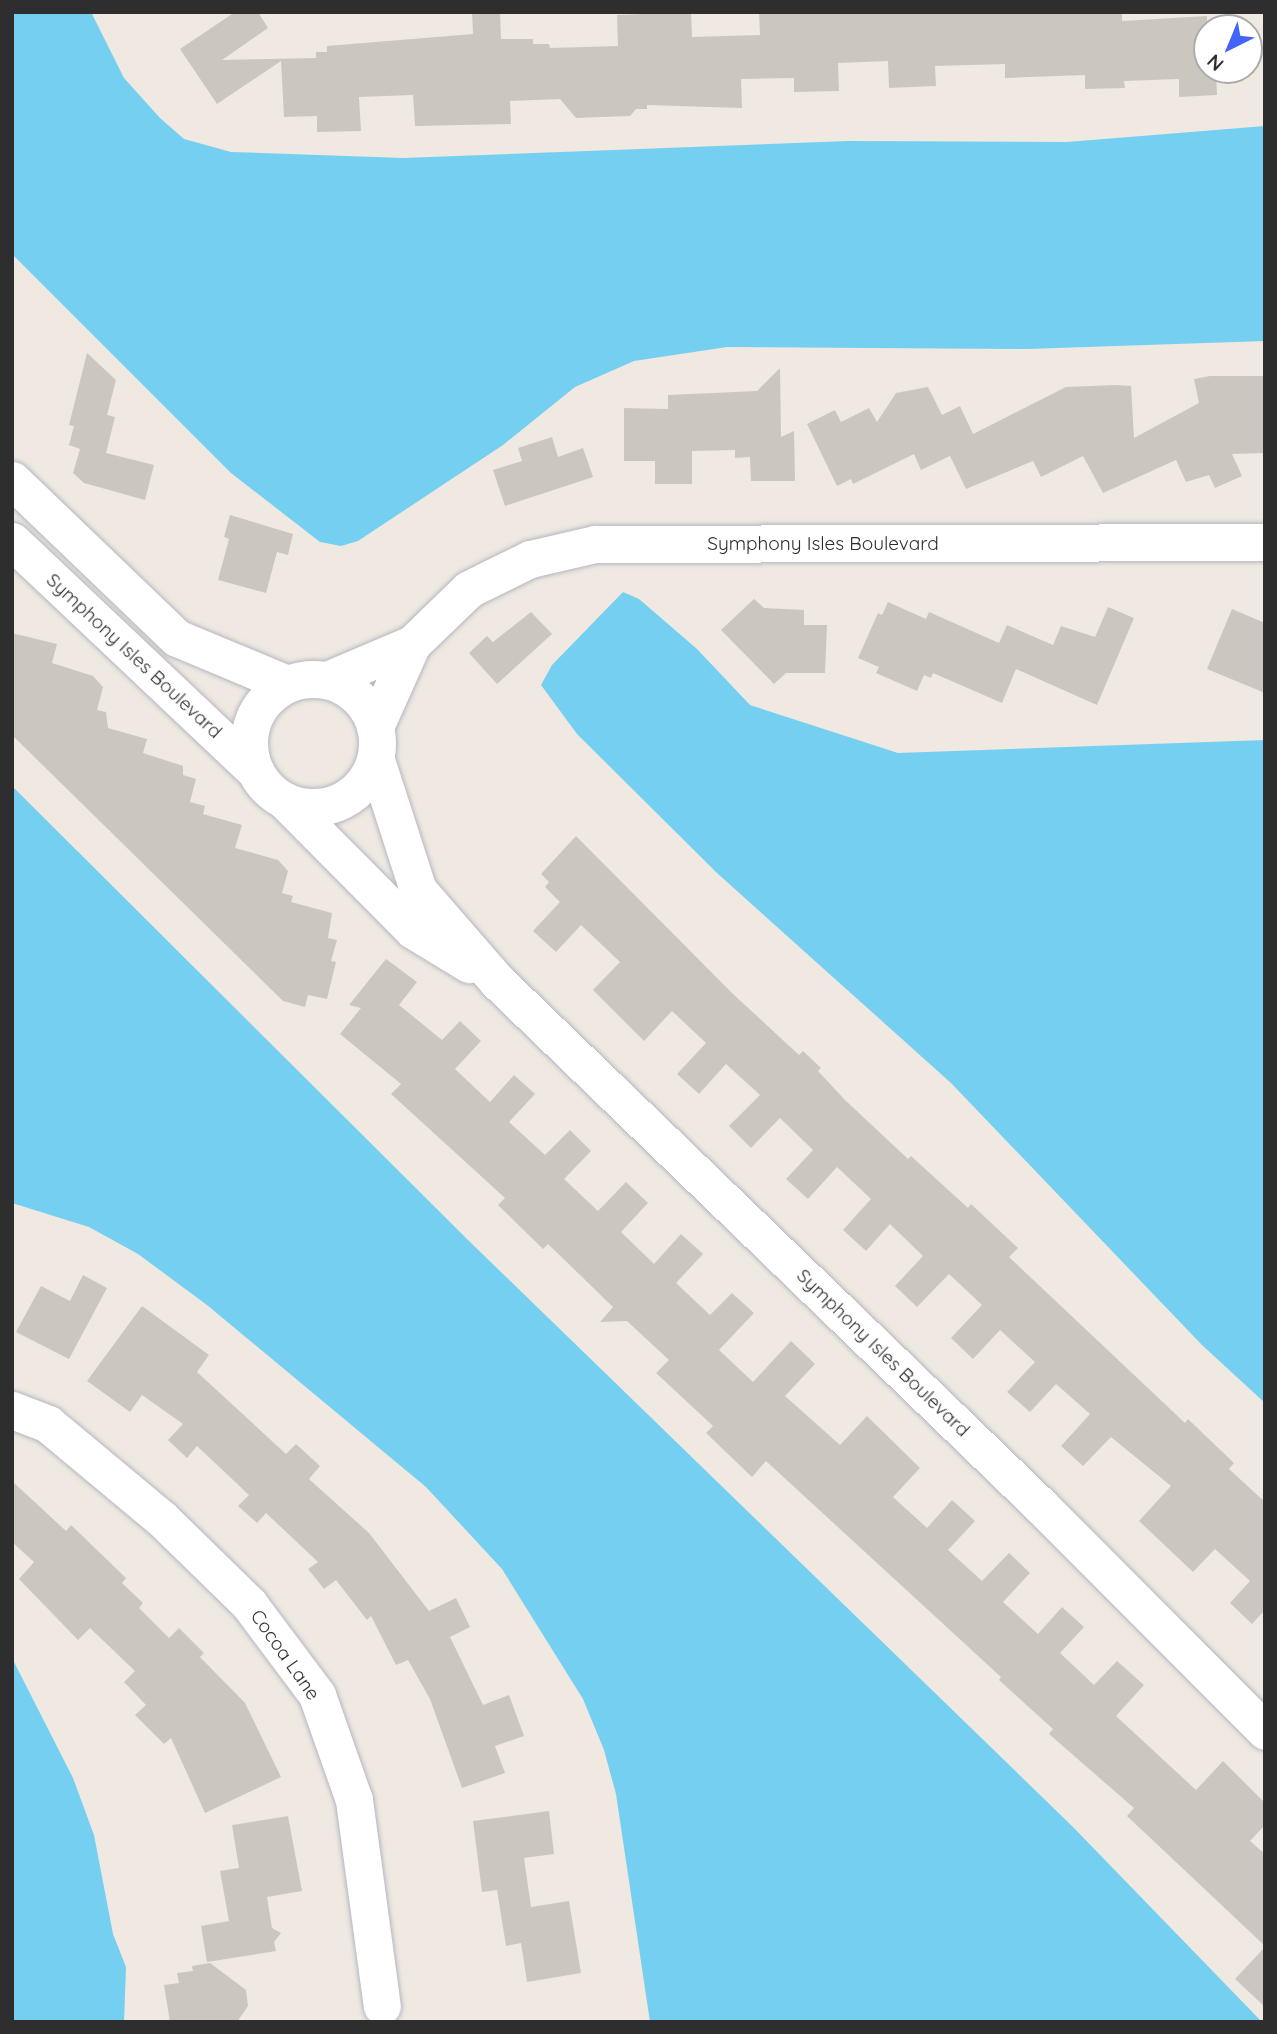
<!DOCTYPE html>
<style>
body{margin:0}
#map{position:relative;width:1277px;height:2034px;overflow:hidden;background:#efe9e1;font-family:Quicksand,sans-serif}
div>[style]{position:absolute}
.water>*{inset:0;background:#75cff0}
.building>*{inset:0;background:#cbc7bf}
.roads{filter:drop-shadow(0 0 2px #b4b7c1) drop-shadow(0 0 2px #b4b7c1)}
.minor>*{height:37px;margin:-18.5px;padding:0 18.5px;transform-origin:18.5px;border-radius:18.5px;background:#fff}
.minor>.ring{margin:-18.5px;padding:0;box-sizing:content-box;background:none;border:37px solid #fff;border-radius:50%}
span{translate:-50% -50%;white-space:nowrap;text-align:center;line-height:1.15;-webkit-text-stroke:5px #fff;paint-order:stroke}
.street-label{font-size:19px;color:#2e2e2e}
.frame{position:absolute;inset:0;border:14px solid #2e2e2e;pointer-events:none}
.north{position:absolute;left:1193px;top:14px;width:70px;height:70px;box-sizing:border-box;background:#fff;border:2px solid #ababab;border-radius:50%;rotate:223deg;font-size:19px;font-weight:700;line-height:28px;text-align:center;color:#2e2e2e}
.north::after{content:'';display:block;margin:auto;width:24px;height:32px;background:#4264fb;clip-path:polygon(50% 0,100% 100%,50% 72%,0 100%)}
</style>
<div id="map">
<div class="water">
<i style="clip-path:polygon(12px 12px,91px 12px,124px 78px,160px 118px,184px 139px,231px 152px,403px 158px,848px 141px,1067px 142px,1265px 126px,1265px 341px,1027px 349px,727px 347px,634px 361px,575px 387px,503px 445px,358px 541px,341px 546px,320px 542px,231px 473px,12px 254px)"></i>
<i style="clip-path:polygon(623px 592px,639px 599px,697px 649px,750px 705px,898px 753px,1265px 740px,1265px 1403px,1202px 1345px,951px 1083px,717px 873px,577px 734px,541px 685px,552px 665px)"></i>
<i style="clip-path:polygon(12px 786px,469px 1241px,1072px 1826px,1262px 2022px,650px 2022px,616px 1794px,604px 1750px,583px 1699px,502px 1569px,426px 1487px,207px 1305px,138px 1254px,89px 1227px,12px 1203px)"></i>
<i style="clip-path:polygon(12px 1658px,73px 1778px,94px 1835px,113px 1934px,126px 1967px,124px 2022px,12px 2022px)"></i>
</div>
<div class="building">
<i style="clip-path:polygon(235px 12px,258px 12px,268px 28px,222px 60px,316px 58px,316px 52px,327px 52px,327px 46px,473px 34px,472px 12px,500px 12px,501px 39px,533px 39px,533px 44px,549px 44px,550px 48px,618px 46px,617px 15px,691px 12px,692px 37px,760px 35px,759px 12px,1122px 12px,1122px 21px,1207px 16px,1207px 70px,1216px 70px,1217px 95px,1179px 97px,1179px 79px,1124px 81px,1125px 88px,1085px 89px,1085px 75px,1005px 78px,1005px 64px,935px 66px,936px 86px,889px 88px,888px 61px,838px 63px,839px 91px,794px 92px,794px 78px,741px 79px,742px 108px,647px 105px,647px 109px,636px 109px,630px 116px,576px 118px,560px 99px,510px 101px,511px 124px,415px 126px,413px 95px,359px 97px,361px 131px,317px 132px,317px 116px,284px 117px,281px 61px,217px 104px,180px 49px)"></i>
<i style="clip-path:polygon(87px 353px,116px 380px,107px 415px,115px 417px,106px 453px,154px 465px,145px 500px,84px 483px,73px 473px,80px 449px,69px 445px,74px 426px,69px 425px)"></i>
<i style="clip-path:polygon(780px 368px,781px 437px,794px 431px,795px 481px,751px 481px,750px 457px,735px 458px,735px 450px,692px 451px,692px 484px,655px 484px,655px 461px,624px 461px,624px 408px,668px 409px,668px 395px,757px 391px)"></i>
<i style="clip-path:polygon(1210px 376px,1265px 376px,1265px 453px,1232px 454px,1242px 476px,1215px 488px,1209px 475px,1186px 482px,1176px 460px,1103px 493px,1083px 456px,1041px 477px,1033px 461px,966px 489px,950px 456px,921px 470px,914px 454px,853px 484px,851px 479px,837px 486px,807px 424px,835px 410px,841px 422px,869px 408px,877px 422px,896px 393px,928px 387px,942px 415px,960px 406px,973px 434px,1066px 387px,1117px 385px,1131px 386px,1134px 438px,1199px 403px,1194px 379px)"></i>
<i style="clip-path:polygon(552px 437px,558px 457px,583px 448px,593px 477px,505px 506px,493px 470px,522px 461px,518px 448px)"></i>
<i style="clip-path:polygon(230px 515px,293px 534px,288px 555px,277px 552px,266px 593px,218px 580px,229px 539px,224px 537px)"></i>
<i style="clip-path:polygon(754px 599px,764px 608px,804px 610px,804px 625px,827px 625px,825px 673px,786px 673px,774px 684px,721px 630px)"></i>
<i style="clip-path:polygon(888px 602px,926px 619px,929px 612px,999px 643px,1007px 625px,1053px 645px,1061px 626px,1095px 637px,1108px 607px,1134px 618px,1097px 705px,1016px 669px,1002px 703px,933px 673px,931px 678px,924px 675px,917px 691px,876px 673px,879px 667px,858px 658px,878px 613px,882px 615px)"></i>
<i style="clip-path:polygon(1232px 609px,1265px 623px,1265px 693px,1207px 669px)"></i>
<i style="clip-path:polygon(531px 612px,552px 634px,497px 684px,469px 653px,487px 636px,493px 642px)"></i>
<i style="clip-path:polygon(12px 633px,57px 644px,52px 663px,93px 676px,103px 687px,97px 710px,106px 712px,108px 728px,147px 739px,143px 753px,183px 766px,183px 775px,196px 779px,190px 802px,205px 806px,203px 814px,242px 825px,235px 848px,278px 860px,288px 871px,282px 893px,293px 896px,291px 902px,332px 913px,328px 938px,337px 940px,331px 961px,336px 962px,327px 999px,308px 995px,305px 1007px,283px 1001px,12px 735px)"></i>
<i style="clip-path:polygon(576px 836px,732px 993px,799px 1055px,803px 1051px,821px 1068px,818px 1071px,845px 1100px,908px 1159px,911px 1156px,968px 1208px,971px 1204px,1018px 1248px,1009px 1257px,1185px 1423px,1188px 1419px,1234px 1463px,1229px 1469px,1265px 1502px,1265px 1610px,1252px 1624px,1230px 1603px,1250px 1581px,1215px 1549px,1193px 1572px,1139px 1521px,1171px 1486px,1111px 1437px,1083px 1466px,1061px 1446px,1090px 1414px,1056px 1384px,1030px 1412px,1007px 1392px,1035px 1362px,1000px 1330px,973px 1359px,951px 1338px,982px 1305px,949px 1274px,917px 1307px,895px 1286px,923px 1256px,890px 1224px,866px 1251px,843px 1230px,871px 1199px,837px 1167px,808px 1199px,786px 1179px,813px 1150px,780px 1118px,751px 1148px,729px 1126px,760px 1095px,726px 1064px,699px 1094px,677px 1074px,706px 1043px,672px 1011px,644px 1041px,593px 990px,620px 962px,581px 925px,556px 952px,533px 931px,560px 902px,545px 887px,549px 882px,541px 874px)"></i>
<i style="clip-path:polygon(386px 959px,417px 982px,399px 1005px,442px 1040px,460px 1021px,481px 1041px,455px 1069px,490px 1102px,514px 1075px,535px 1094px,509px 1122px,545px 1155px,570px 1130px,591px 1151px,564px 1179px,598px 1211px,626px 1182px,648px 1203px,621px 1232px,654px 1264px,681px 1234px,703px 1254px,676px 1283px,710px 1315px,732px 1293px,754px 1313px,719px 1350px,753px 1382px,791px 1341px,815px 1364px,785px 1396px,840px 1445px,867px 1416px,920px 1468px,893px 1497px,927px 1528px,952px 1500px,975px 1521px,948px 1550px,982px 1581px,1009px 1553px,1030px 1573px,1003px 1602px,1038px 1634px,1062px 1607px,1084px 1627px,1060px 1653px,1094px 1685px,1117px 1661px,1144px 1685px,1116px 1716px,1196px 1790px,1223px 1761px,1265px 1803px,1265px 1825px,1250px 1841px,1265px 1854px,1265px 1946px,1127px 1816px,1134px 1808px,1049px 1734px,1053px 1729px,999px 1680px,1001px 1677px,766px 1461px,752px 1477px,706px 1433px,713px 1426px,656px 1373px,669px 1360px,627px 1321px,600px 1322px,613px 1307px,548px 1244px,543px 1249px,498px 1205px,505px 1198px,391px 1094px,401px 1084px,340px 1034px,361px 1008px,349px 1005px)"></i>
<i style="clip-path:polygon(83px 1275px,107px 1288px,69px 1359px,16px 1332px,41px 1286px,70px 1301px)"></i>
<i style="clip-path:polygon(142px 1306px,209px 1355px,197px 1372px,286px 1454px,296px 1444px,320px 1466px,309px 1479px,369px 1533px,429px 1611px,456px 1598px,470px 1627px,450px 1637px,483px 1705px,509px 1695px,524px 1736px,495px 1746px,505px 1773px,462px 1788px,430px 1699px,408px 1660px,396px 1665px,371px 1616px,367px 1620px,336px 1580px,324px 1589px,308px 1569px,318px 1562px,266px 1513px,257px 1523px,238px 1506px,249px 1495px,197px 1446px,187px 1458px,168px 1440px,183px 1424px,142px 1395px,130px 1412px,87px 1381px)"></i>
<i style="clip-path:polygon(12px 1481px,66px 1531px,71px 1525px,126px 1578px,122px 1583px,143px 1603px,139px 1608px,169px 1638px,179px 1628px,204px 1653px,200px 1657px,245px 1703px,281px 1777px,205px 1813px,171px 1738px,164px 1744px,135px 1715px,146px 1705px,124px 1682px,135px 1671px,90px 1628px,78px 1640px,19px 1579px,34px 1562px,12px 1542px)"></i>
<i style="clip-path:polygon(549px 1811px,554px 1854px,524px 1858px,531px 1907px,569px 1901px,581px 1973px,527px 1982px,521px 1943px,506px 1946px,497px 1890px,482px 1892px,473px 1821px)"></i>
<i style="clip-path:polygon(288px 1816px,302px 1891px,267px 1897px,272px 1928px,281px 1933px,274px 1942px,276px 1951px,207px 1962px,201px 1926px,229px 1921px,220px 1871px,239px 1868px,232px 1825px)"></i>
<i style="clip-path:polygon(1265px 1947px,1265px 2007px,1235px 1979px)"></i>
<i style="clip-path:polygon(210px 1963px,246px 1990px,248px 2006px,237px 2022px,170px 2022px,164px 1985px,179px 1983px,177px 1973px,193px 1971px,192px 1966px)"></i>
</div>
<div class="roads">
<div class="minor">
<i style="left:12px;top:480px;width:228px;rotate:43.8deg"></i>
<i style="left:177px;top:638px;width:119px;rotate:22.7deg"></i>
<i style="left:12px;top:541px;width:335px;rotate:43.4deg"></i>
<i class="ring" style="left:249px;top:679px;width:91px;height:91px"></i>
<i style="left:327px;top:680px;width:92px;rotate:-23deg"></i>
<i style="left:412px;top:644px;width:79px;rotate:-44deg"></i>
<i style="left:469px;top:589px;width:68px;rotate:-26.2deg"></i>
<i style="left:530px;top:559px;width:67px;rotate:-13deg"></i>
<i style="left:595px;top:544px;width:670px;rotate:-0.17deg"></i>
<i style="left:375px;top:727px;width:91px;rotate:-66deg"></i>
<i style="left:376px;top:760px;width:137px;rotate:72.1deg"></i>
<i style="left:418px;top:890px;width:121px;rotate:49deg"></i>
<i style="left:497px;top:981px;width:755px;rotate:43.98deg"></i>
<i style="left:1040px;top:1505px;width:319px;rotate:45.1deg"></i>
<i style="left:285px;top:801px;width:182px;rotate:45.2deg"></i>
<i style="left:413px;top:930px;width:66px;rotate:31.3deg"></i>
<i style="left:12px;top:1410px;width:39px;rotate:21deg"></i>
<i style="left:48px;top:1424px;width:148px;rotate:39.8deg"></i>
<i style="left:162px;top:1519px;width:122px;rotate:44.3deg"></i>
<i style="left:249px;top:1604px;width:114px;rotate:53.2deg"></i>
<i style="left:317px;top:1695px;width:111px;rotate:70.6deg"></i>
<i style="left:354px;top:1800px;width:208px;rotate:82.3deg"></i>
</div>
</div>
<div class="street-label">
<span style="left:823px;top:544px">Symphony Isles Boulevard</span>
<span style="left:134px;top:656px;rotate:43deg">Symphony Isles Boulevard</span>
<span style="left:883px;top:1353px;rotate:44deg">Symphony Isles Boulevard</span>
<span style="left:285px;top:1655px;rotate:55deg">Cocoa Lane</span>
</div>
<div class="frame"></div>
<div class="north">N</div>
</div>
